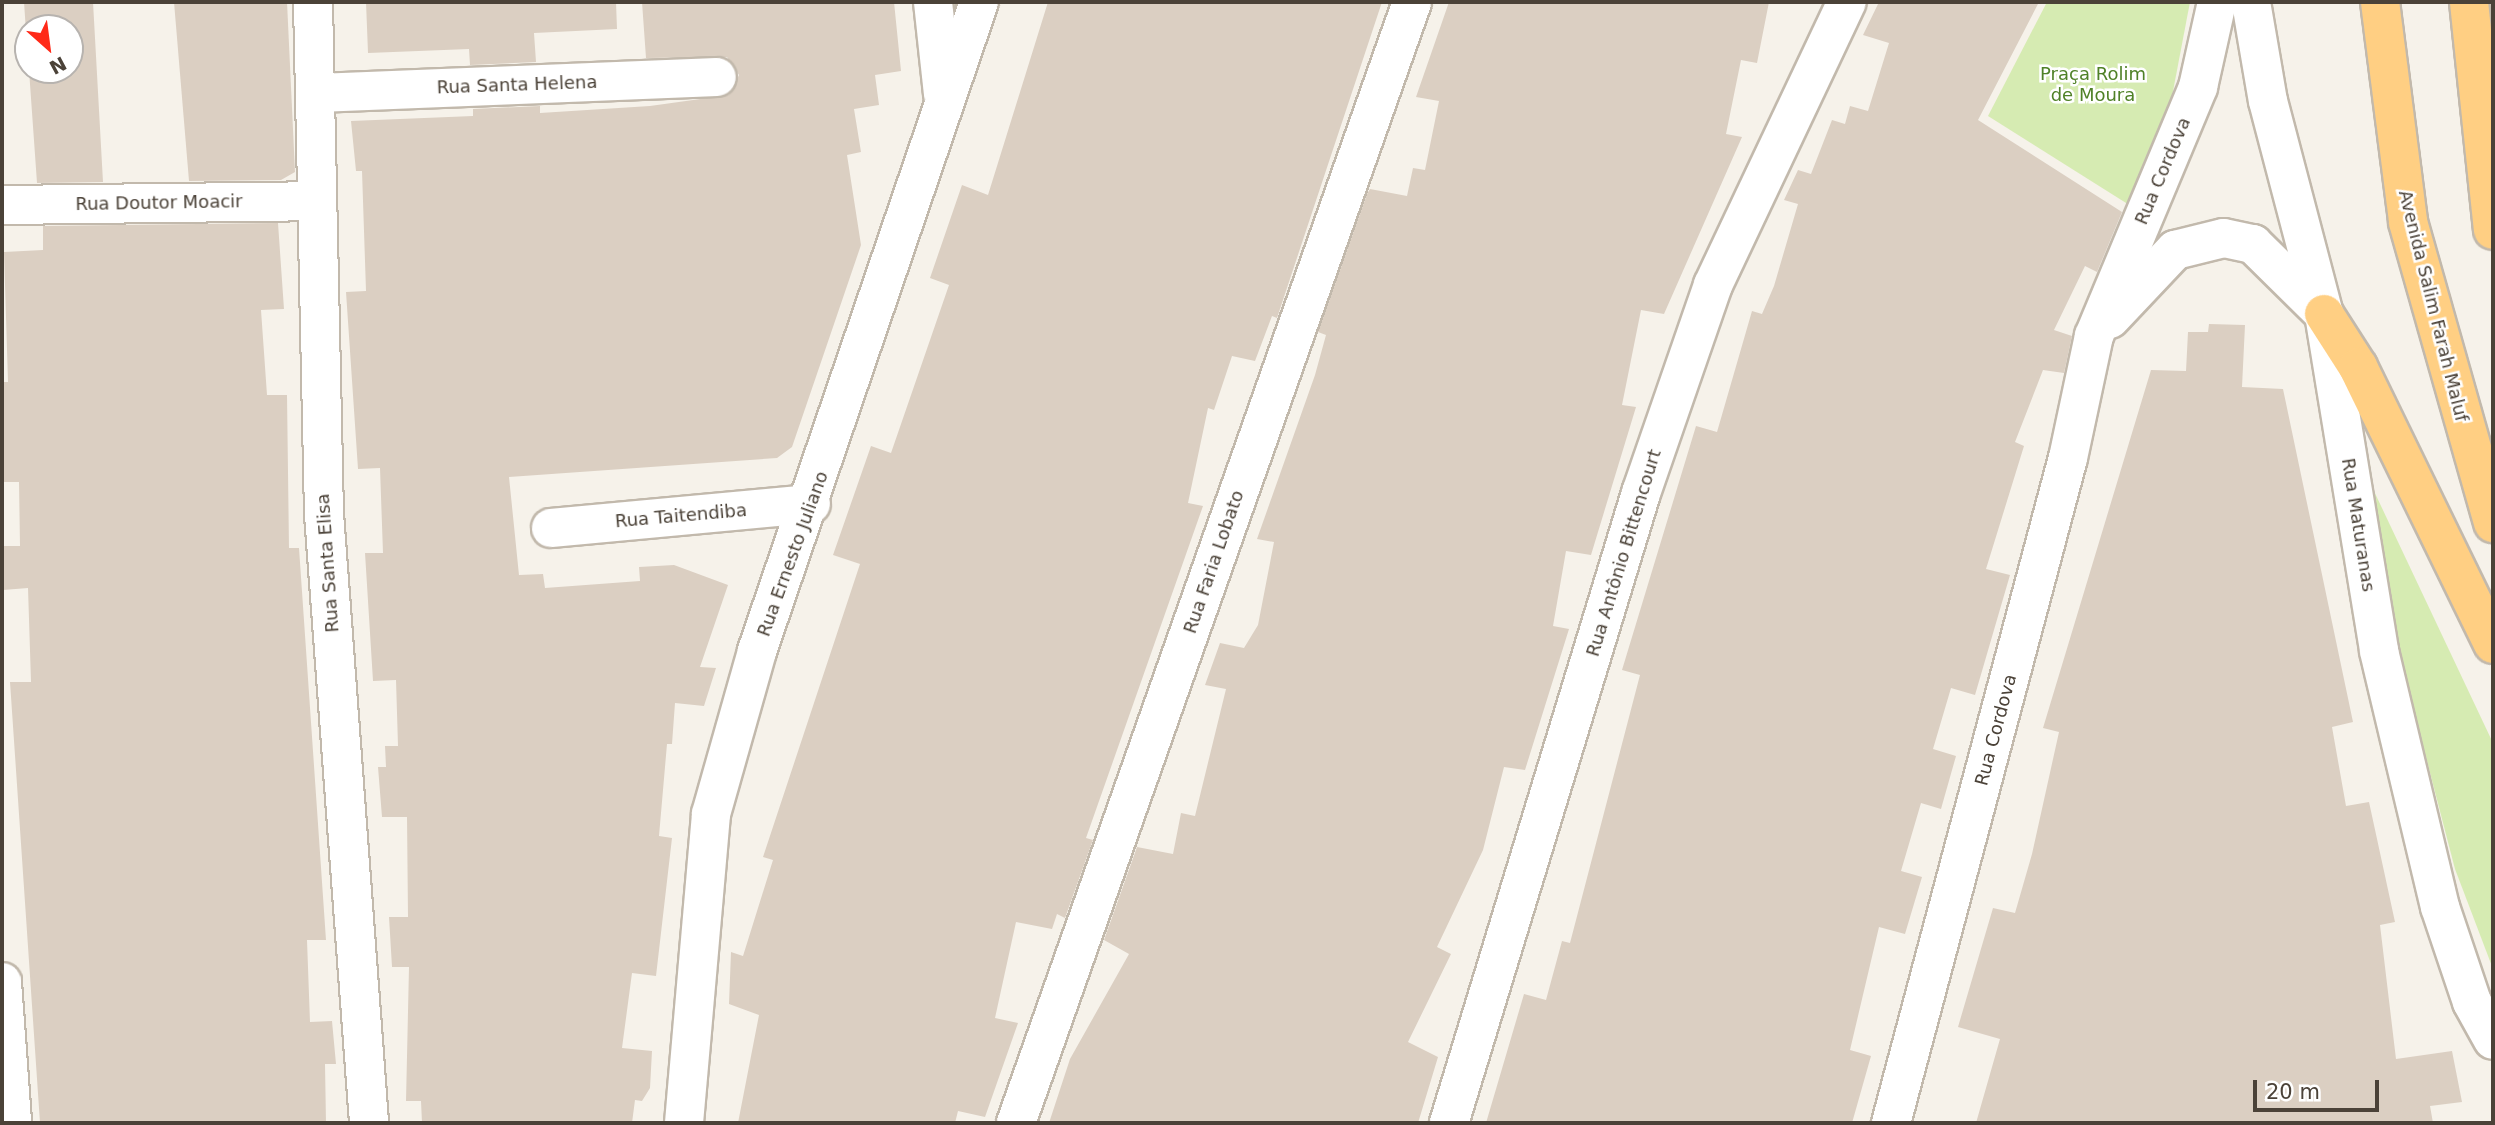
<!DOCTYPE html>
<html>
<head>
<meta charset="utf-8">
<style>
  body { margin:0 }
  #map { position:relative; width:2495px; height:1125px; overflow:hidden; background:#f6f2ea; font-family:"DejaVu Sans",sans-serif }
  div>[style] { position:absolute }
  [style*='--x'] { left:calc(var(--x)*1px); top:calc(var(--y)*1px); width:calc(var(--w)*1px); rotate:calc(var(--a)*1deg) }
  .green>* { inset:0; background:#d6ebb2 }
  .building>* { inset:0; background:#dbcfc2 }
  .roads { filter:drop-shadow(2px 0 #c2b9ac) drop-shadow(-2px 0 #c2b9ac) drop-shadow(0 2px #c2b9ac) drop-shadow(0 -2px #c2b9ac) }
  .minor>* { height:38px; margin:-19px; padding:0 19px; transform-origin:19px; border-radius:19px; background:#fff }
  .trunk>* { height:38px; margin:-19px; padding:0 19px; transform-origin:19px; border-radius:19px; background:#ffcf83 }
  span { translate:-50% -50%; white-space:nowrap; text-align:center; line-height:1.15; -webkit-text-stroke:5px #fff; paint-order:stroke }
  .park-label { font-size:18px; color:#4f8127 }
  .street-label { font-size:18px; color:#4b4238 }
  .frame { position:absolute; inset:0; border:4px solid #4b4238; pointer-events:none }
  .north { position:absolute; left:14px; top:14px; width:70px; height:70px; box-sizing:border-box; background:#fff; border:2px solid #b7b3af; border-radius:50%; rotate:152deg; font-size:19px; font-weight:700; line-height:28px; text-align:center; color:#4b4238 }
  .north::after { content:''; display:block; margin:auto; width:24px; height:32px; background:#ff2a18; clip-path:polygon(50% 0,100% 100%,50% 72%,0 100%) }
  .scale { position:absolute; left:2253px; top:1080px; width:126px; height:32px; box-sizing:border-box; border:4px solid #4b4238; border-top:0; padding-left:9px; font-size:21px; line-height:24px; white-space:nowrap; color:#4b4238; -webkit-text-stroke:5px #fff; paint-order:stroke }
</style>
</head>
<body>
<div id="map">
  <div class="green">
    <i style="clip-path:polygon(2047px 2px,2190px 2px,2166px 128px,2134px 208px,1988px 116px)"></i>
    <i style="clip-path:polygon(2373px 489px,2493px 743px,2493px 969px,2455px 869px,2400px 657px)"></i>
  </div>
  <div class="building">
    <i style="clip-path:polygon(24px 2px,93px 2px,103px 182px,37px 183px,29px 70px,70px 70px,70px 28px,28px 28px,28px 61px)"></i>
    <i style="clip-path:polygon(174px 2px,287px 2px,295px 172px,281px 180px,189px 181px)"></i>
    <i style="clip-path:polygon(366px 2px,616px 2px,617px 29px,534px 33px,536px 62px,470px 65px,469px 49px,368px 53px)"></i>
    <i style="clip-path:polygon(642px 2px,894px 2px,901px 71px,875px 75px,879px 105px,854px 109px,861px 152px,847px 155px,861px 245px,792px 447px,777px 458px,509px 477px,519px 575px,543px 574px,545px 588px,640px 581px,639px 567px,674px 565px,728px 585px,700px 667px,716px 668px,704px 706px,675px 703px,672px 744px,667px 744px,659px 836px,672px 838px,656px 976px,632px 973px,622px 1048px,652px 1051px,650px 1088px,642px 1101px,635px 1100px,632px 1123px,422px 1123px,421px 1101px,406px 1101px,409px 967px,392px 967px,389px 917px,408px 917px,407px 817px,382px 817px,378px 767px,386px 767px,385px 746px,398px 746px,396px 680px,373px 681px,365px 553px,383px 553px,380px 468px,358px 469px,346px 292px,366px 291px,362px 171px,356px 171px,351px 121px,473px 116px,473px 109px,540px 106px,540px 113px,650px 106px,729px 95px,739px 75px,727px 57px,646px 58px)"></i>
    <i style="clip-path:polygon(1048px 2px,1382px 2px,1277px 318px,1272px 316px,1255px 361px,1232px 356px,1214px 410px,1208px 408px,1188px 503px,1203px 506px,1086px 838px,1093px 840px,1065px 918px,1057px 914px,1052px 929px,1016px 922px,995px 1018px,1018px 1023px,985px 1117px,958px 1111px,955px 1123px,738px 1123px,759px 1015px,729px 1004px,731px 952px,743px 956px,773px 860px,763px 857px,860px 564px,833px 555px,871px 446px,891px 453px,949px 285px,930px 278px,962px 185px,988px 195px)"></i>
    <i style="clip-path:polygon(1449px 2px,1769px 2px,1757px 63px,1741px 60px,1726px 134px,1742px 137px,1664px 314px,1641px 310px,1622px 405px,1636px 407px,1591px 555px,1566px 551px,1553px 626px,1569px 629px,1525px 770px,1504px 767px,1483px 850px,1437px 947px,1451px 954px,1408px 1042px,1438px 1057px,1418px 1123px,1049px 1123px,1070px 1059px,1129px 954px,1104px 940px,1137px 847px,1173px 854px,1181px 813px,1195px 816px,1226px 689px,1205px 685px,1220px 643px,1244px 648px,1258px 625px,1274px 542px,1257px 539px,1315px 375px,1326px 335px,1318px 332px,1367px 194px,1370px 189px,1407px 196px,1413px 168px,1425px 170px,1439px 101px,1416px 97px)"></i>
    <i style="clip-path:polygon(1879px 2px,2039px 2px,1978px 120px,2122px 212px,2097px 272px,2085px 266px,2054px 330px,2072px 336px,2064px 373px,2043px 370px,2015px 442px,2024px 446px,1986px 569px,2010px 575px,1975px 695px,1951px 688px,1933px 749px,1956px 756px,1941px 809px,1921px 803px,1901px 871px,1922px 877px,1905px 934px,1879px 927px,1850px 1050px,1871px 1056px,1852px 1123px,1486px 1123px,1524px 994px,1546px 1000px,1562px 941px,1570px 943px,1640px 675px,1622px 670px,1696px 426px,1717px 432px,1752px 311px,1762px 314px,1774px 286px,1798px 204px,1784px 200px,1798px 170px,1811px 174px,1832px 120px,1845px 124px,1850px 106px,1868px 111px,1889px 43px,1863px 35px)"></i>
    <i style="clip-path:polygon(278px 223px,284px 309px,261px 310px,267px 395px,287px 395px,289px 548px,299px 548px,326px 940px,307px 940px,310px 1022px,332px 1021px,336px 1064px,325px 1064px,326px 1123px,40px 1123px,10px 682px,31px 682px,28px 588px,3px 590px,2px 569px,2px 546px,20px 546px,19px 482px,2px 482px,2px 382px,8px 382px,4px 252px,43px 250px,43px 226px)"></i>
    <i style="clip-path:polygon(2209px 324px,2245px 325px,2242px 387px,2283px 389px,2353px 722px,2332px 727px,2346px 806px,2369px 802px,2395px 922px,2380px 925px,2396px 1059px,2452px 1051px,2462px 1102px,2430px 1106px,2433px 1123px,1976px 1123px,2000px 1039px,1958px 1027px,1993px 908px,2015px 913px,2032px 854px,2059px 732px,2043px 728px,2151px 370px,2186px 371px,2188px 332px,2208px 332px)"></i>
  </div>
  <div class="roads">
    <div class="minor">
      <i style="--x:313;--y:2;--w:512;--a:88.77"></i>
      <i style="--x:324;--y:514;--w:611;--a:85.77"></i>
      <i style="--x:933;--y:2;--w:93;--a:83.8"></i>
      <i style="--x:2251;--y:2;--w:100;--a:80.3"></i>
      <i style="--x:2268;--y:101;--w:220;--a:75.3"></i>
      <i style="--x:2324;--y:314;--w:341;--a:80.7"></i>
      <i style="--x:2379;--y:651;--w:263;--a:76.6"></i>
      <i style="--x:2440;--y:907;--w:100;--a:71.4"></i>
      <i style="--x:2472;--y:1002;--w:43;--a:61.1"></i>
      <i style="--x:318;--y:93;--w:399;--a:-2.3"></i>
      <i style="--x:2;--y:205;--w:314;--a:-0.7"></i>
      <i style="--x:2110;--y:319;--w:95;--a:-46.7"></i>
      <i style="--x:2175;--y:250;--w:50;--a:-13.8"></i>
      <i style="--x:2224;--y:238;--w:30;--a:12"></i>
      <i style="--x:2253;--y:244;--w:94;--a:44.6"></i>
      <i style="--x:551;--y:528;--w:261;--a:-5.3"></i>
      <i style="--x:2;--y:982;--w:141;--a:85.9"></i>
      <i style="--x:684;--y:1123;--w:310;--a:-85"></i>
      <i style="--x:711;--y:814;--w:169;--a:-74.2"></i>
      <i style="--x:757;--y:651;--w:686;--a:-71.12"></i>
      <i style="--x:1016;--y:1123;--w:1189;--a:-70.54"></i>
      <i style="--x:1449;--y:1123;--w:659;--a:-73.05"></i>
      <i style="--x:1641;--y:493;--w:220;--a:-70.9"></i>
      <i style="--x:1713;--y:285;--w:313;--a:-64.7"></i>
      <i style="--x:1891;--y:1123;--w:688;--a:-75.1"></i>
      <i style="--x:2068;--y:458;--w:125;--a:-78"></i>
      <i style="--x:2094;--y:336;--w:270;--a:-67.3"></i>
      <i style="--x:2198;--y:87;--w:87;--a:-77.4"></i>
    </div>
    <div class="trunk">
      <i style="--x:2380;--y:2;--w:222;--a:82.7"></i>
      <i style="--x:2408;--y:222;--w:313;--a:74.2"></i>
      <i style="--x:2469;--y:2;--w:229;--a:84"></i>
      <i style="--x:2324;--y:314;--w:63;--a:57.3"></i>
      <i style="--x:2358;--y:367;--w:308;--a:64"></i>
    </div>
  </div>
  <div class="park-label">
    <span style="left:2093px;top:85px">Praça Rolim<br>de Moura</span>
  </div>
  <div class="street-label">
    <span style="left:517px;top:85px;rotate:-2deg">Rua Santa Helena</span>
    <span style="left:2163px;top:171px;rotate:-67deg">Rua Cordova</span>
    <span style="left:159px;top:203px;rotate:-1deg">Rua Doutor Moacir</span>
    <span style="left:2433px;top:306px;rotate:76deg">Avenida Salim Farah Maluf</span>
    <span style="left:681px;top:516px;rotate:-5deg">Rua Taitendiba</span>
    <span style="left:2358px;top:525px;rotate:81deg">Rua Maturanas</span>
    <span style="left:1624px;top:553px;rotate:-73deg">Rua Antônio Bittencourt</span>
    <span style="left:793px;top:554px;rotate:-70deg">Rua Ernesto Juliano</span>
    <span style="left:1214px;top:562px;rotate:-71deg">Rua Faria Lobato</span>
    <span style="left:328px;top:563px;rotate:-94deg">Rua Santa Elisa</span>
    <span style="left:1996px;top:730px;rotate:-75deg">Rua Cordova</span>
  </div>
  <div class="frame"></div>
  <div class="north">N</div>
  <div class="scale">20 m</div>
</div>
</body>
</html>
